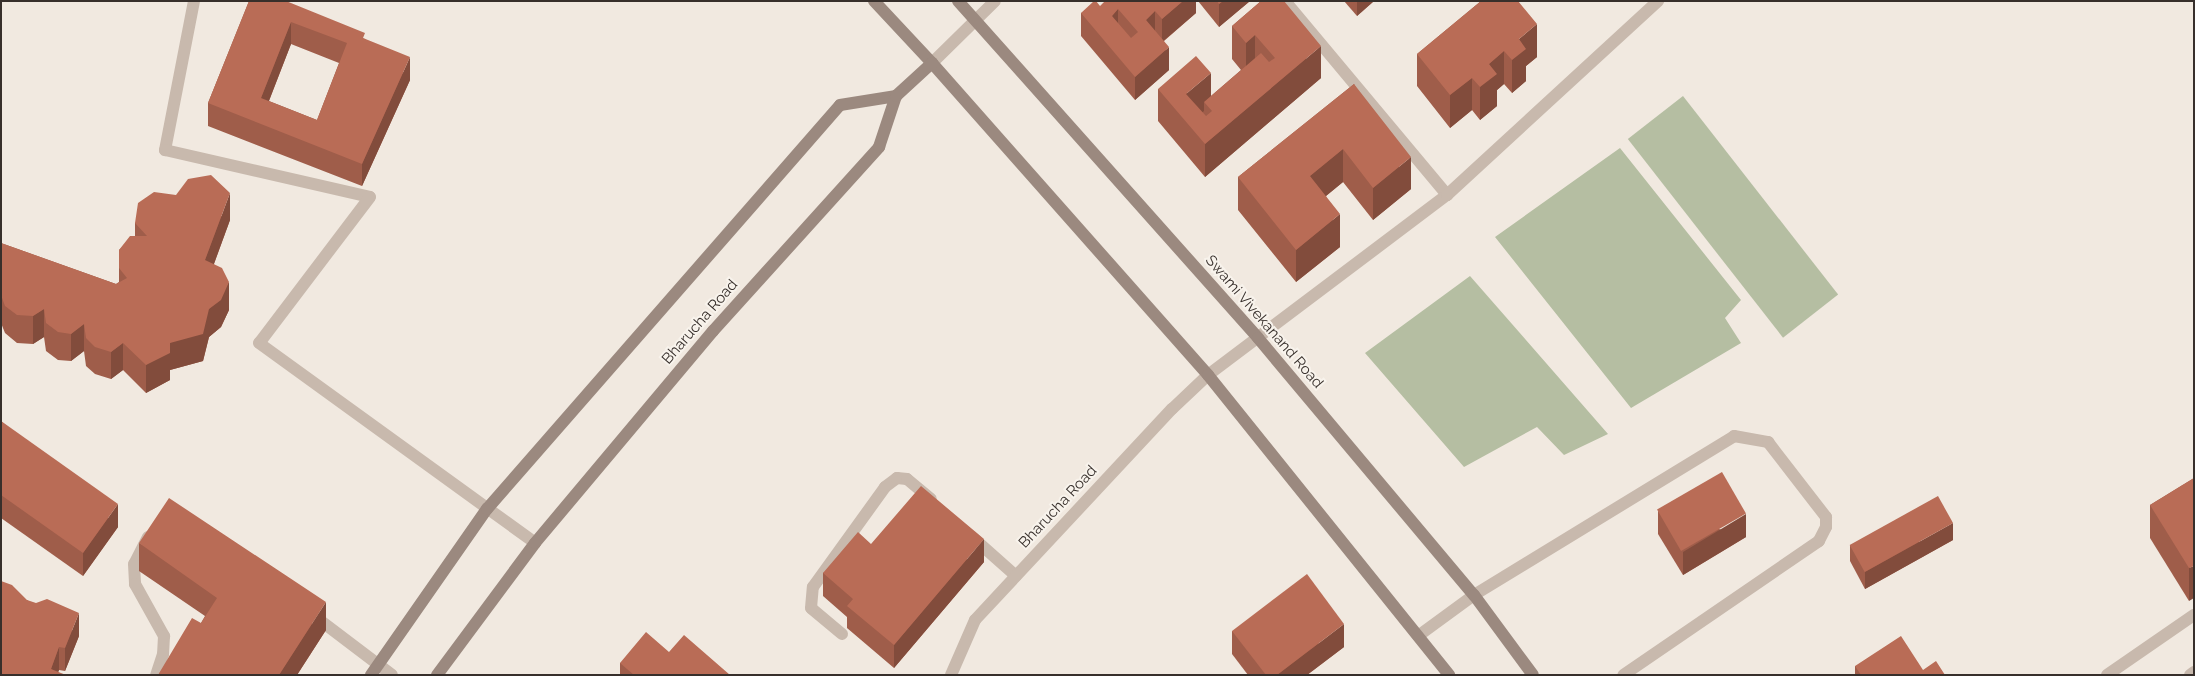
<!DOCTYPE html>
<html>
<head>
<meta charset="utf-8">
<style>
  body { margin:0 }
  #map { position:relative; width:2195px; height:676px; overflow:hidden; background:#f1e9e0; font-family:Raleway,sans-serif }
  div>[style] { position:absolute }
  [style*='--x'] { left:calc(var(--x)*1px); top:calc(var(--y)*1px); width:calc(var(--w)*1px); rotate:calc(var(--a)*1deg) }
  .green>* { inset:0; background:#b5bea2; transform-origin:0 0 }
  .lane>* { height:12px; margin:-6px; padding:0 6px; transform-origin:6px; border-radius:6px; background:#c8b9ad }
  .street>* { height:12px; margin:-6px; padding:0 6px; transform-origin:6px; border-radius:6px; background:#c8b9ad }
  .secondary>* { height:12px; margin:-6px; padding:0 6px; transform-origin:6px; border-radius:6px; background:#9b897f }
  .wall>* { inset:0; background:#9f5d4a }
  .shaded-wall>* { inset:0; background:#824c3c }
  .building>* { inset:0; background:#b96c56; transform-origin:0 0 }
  span { translate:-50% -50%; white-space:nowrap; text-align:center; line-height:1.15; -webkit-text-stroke:4px #f8f3ec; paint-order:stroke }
  .street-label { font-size:15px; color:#372f2b }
  .frame { position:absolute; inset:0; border:2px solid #372f2b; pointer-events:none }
</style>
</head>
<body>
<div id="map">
  <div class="green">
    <i style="left:1683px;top:96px;width:252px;height:70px;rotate:52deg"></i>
    <i style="clip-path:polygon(1620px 148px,1741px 300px,1725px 318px,1741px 343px,1631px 408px,1495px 237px)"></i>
    <i style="clip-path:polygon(1470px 276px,1608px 434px,1564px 455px,1537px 427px,1464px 467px,1365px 353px)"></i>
  </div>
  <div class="lane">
    <i style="--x:148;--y:537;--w:30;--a:117"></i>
    <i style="--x:134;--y:564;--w:20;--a:87"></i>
    <i style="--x:135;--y:584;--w:60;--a:60.9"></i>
    <i style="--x:164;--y:636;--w:18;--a:93"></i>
    <i style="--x:163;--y:654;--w:22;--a:108"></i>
    <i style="--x:313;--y:615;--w:99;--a:37.2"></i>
    <i style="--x:1418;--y:636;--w:69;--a:-36.2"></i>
    <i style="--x:1474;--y:595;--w:305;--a:-31.4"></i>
    <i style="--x:1734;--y:436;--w:35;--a:10"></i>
    <i style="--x:1768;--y:442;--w:95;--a:52.3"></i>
    <i style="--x:1826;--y:517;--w:10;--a:90"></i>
    <i style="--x:1826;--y:527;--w:16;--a:117"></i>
    <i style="--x:1819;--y:541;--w:237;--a:145.6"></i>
  </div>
  <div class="street">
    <i style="--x:194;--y:1;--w:152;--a:101"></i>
    <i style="--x:165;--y:150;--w:210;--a:12.9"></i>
    <i style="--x:370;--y:197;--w:183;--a:127.2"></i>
    <i style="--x:259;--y:343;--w:341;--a:35.9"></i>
    <i style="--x:1285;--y:1;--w:253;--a:50.1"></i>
    <i style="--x:932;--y:63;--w:88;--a:-44.5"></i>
    <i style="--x:971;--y:536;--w:60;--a:41.6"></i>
    <i style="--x:842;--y:634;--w:40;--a:-140"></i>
    <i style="--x:811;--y:608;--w:21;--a:-85"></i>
    <i style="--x:813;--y:587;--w:123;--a:-54.2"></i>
    <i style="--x:885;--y:487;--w:15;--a:-37"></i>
    <i style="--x:897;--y:478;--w:10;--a:6"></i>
    <i style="--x:907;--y:479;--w:31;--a:40"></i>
    <i style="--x:951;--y:675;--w:60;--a:-66.4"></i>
    <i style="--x:975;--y:620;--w:289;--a:-47"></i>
    <i style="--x:1172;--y:409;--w:50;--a:-43.4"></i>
    <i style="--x:1208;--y:375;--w:299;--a:-37"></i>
    <i style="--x:1447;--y:195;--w:287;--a:-42.6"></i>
    <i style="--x:2107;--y:675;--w:106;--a:-34.6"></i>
    <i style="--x:2190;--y:675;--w:5;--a:-37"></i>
  </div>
  <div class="secondary">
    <i style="--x:874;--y:1;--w:85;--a:46.9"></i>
    <i style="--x:932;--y:63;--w:417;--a:48.5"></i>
    <i style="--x:1208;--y:375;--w:385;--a:51.2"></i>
    <i style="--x:958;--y:1;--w:451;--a:48.3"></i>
    <i style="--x:1258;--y:338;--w:336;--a:50"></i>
    <i style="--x:1474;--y:595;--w:99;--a:53.6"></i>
    <i style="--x:371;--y:675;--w:203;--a:-55.1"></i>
    <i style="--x:487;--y:509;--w:536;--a:-48.85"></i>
    <i style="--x:840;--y:105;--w:57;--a:-9.1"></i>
    <i style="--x:437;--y:675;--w:164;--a:-53.4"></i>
    <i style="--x:535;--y:543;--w:277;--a:-50"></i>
    <i style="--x:713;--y:331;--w:248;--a:-47.9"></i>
    <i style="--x:879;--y:147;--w:54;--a:-71.6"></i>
    <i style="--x:896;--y:96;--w:49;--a:-42.5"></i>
  </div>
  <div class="wall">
    <i style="clip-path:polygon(evenodd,249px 1px,365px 39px,410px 80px,362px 186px,208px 126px,208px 103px,249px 1px,291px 44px,339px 63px,317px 120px,269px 101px,291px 44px)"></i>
    <i style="clip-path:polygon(1196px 1px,1196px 13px,1164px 41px,1169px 70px,1135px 100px,1081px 36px,1081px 13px,1100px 6px)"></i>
    <i style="clip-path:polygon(1198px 1px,1250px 1px,1219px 27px)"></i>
    <i style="clip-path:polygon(1261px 1px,1321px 78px,1205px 177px,1158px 121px,1158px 89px,1211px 96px,1241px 70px,1232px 59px,1232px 26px)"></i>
    <i style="clip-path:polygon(1344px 1px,1374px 1px,1357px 16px)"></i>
    <i style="clip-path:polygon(1481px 1px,1537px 57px,1526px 66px,1526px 81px,1512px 93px,1504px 84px,1497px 90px,1497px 106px,1480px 120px,1472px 110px,1450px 128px,1417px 86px,1417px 54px)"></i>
    <i style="clip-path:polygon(1354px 84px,1411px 189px,1373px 220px,1343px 182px,1326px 196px,1340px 247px,1296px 282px,1238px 210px,1238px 177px)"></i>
    <i style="clip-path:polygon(176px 195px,230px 220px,214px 264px,229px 310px,221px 327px,209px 337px,203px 361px,170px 370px,170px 380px,146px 393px,123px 370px,111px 379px,95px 374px,86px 366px,84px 351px,71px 361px,58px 360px,46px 351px,44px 337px,33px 344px,17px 343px,5px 333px,1px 323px,1px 243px,116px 284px,119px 282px,119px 250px,135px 236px,135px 223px)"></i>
    <i style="clip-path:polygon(1px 421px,118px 527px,83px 576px,1px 518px)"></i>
    <i style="clip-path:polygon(2194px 478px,2189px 601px,2150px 538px,2150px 505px)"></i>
    <i style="clip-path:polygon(1658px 511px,1746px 537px,1683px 575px,1658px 534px)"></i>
    <i style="clip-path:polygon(1953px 540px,1865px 589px,1850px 561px,1850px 545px)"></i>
    <i style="clip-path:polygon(139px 543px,326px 630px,297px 675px,158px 675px,201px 623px,205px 616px,139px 571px)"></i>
    <i style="clip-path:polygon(871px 544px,984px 562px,894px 668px,847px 628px,847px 617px,823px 596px,823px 573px)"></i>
    <i style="clip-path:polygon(27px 600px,79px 636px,65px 671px,59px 670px,58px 672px,1px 675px)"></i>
    <i style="clip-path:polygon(1232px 631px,1344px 647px,1307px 675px,1248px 675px,1232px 654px)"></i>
    <i style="clip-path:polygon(669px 652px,730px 675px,620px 675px,620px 663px)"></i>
    <i style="clip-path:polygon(1855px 666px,1923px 670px,1945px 675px,1855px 675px)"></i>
  </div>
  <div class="shaded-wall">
    <i style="clip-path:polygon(1183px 1px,1196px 1px,1196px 13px,1162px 42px,1162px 19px)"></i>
    <i style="clip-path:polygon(1223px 1px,1250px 1px,1219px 27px,1219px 4px)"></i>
    <i style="clip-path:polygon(1357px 1px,1374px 1px,1357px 16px)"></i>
    <i style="clip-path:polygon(1118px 9px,1118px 32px,1112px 16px)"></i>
    <i style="clip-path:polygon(1155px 11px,1155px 34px,1146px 20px)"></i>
    <i style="clip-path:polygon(291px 22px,291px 44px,261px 121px,261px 98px)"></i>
    <i style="clip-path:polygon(1537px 24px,1537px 57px,1526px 66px,1526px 81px,1512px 93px,1512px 60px,1519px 39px)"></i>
    <i style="clip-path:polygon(1255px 35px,1255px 68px,1246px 76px,1246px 43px)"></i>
    <i style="clip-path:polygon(1321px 46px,1321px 78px,1205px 177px,1205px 144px)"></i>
    <i style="clip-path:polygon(1169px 47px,1169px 70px,1135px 100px,1135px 77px)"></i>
    <i style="clip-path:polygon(1504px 51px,1504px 84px,1497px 90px,1497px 106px,1480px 120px,1480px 87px,1489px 64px)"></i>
    <i style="clip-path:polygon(410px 57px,410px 80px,362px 186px,362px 164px)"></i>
    <i style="clip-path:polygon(1211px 73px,1211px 106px,1204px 102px,1204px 111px,1188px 124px,1186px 94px)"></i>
    <i style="clip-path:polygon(1472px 78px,1472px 110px,1450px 128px,1450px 95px)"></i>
    <i style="clip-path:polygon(1343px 149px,1343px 182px,1310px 209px,1310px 176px)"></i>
    <i style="clip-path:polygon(1411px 157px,1411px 189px,1373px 220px,1373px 188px)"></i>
    <i style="clip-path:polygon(230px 193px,230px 220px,205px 288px,205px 260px)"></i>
    <i style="clip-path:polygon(1340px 214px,1340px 247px,1296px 282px,1296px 250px)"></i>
    <i style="clip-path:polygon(229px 282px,229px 310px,221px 327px,209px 337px,203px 361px,170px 370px,170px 380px,146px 393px,146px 365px,170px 343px,209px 309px)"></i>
    <i style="clip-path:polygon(44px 309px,44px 337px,33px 344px,33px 316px)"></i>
    <i style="clip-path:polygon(84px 324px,84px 351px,71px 361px,71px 334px)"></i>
    <i style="clip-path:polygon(123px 343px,123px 370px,111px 379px,111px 352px)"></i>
    <i style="clip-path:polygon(118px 504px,118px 527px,83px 576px,83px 553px)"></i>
    <i style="clip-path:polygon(1746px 514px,1746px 537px,1683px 575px,1683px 552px)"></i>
    <i style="clip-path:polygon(1953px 523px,1953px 540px,1865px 589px,1865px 572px)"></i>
    <i style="clip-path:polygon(984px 539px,984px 562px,894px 668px,894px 645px)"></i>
    <i style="clip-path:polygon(2194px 566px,2194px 598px,2189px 601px,2189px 568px)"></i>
    <i style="clip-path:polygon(326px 602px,326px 630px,297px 675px,279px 675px)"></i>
    <i style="clip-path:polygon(79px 613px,79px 636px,65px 671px,65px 648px)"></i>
    <i style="clip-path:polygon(1344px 624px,1344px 647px,1307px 675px,1277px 675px)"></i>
    <i style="clip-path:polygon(59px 647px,59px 670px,57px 675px,51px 669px)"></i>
  </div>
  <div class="building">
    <i style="clip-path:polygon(evenodd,249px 1px,286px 1px,365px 33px,363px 38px,410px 57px,362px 164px,208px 103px,249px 1px,291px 22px,347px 43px,317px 120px,261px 98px,291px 22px)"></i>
    <i style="clip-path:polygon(evenodd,1094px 1px,1096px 1px,1100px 6px,1105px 1px,1183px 1px,1162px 19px,1155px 11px,1146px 20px,1169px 47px,1135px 77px,1081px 13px,1094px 1px,1118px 9px,1138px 32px,1131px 38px,1112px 16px,1118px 9px)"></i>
    <i style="clip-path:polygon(1217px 1px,1223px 1px,1219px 4px)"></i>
    <i style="clip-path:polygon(1261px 1px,1284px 1px,1321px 46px,1205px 144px,1158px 89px,1196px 56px,1211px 73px,1186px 94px,1206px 116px,1212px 111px,1204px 102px,1261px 53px,1269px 62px,1275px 58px,1255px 35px,1246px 43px,1232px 26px)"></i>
    <i style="clip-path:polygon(1481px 1px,1518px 1px,1537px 24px,1519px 39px,1526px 49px,1512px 60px,1504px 51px,1489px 64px,1497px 74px,1480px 87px,1472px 78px,1450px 95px,1417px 54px)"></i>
    <i style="clip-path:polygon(1354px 84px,1411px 157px,1373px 188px,1343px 149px,1310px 176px,1340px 214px,1296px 250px,1238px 177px)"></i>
    <i style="clip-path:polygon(211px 175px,230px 193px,205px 260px,222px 268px,229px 282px,221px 300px,209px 309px,203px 334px,170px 343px,170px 353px,146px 365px,123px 343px,111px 352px,95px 347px,86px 338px,84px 324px,71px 334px,58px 332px,46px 323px,44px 309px,33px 316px,17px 315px,5px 306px,1px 295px,1px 243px,116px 284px,127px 278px,119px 268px,119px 250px,130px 236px,147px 236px,135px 223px,138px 203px,154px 192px,176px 195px,188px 179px)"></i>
    <i style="clip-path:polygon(1px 421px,118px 504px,83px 553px,1px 495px)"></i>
    <i style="left:1722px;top:472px;width:48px;height:75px;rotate:60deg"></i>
    <i style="clip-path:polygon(2194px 478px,2194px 566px,2189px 568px,2150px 505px)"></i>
    <i style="clip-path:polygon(921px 486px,984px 539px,894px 645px,847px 606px,853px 599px,823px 573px,858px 532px,871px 544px)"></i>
    <i style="left:1938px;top:496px;width:31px;height:101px;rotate:61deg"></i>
    <i style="clip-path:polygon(169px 498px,326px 602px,279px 675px,158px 675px,192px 618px,201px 623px,217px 598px,139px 543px)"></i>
    <i style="clip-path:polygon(1307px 574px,1344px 624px,1277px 675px,1266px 675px,1232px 631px)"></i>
    <i style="clip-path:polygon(1px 581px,12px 585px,27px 600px,36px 603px,47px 599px,79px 613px,65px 648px,59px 647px,51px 669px,66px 675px,1px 675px)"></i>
    <i style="clip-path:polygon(646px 632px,669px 652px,684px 635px,730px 675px,634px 675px,620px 663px)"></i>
    <i style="clip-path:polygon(1901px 636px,1923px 670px,1936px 661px,1945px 675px,1861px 675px,1855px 666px)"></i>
  </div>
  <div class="street-label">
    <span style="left:700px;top:322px;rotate:-49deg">Bharucha Road</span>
    <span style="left:1264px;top:322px;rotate:49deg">Swami Vivekanand Road</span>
    <span style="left:1058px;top:507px;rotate:-47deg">Bharucha Road</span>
  </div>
  <div class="frame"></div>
</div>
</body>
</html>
